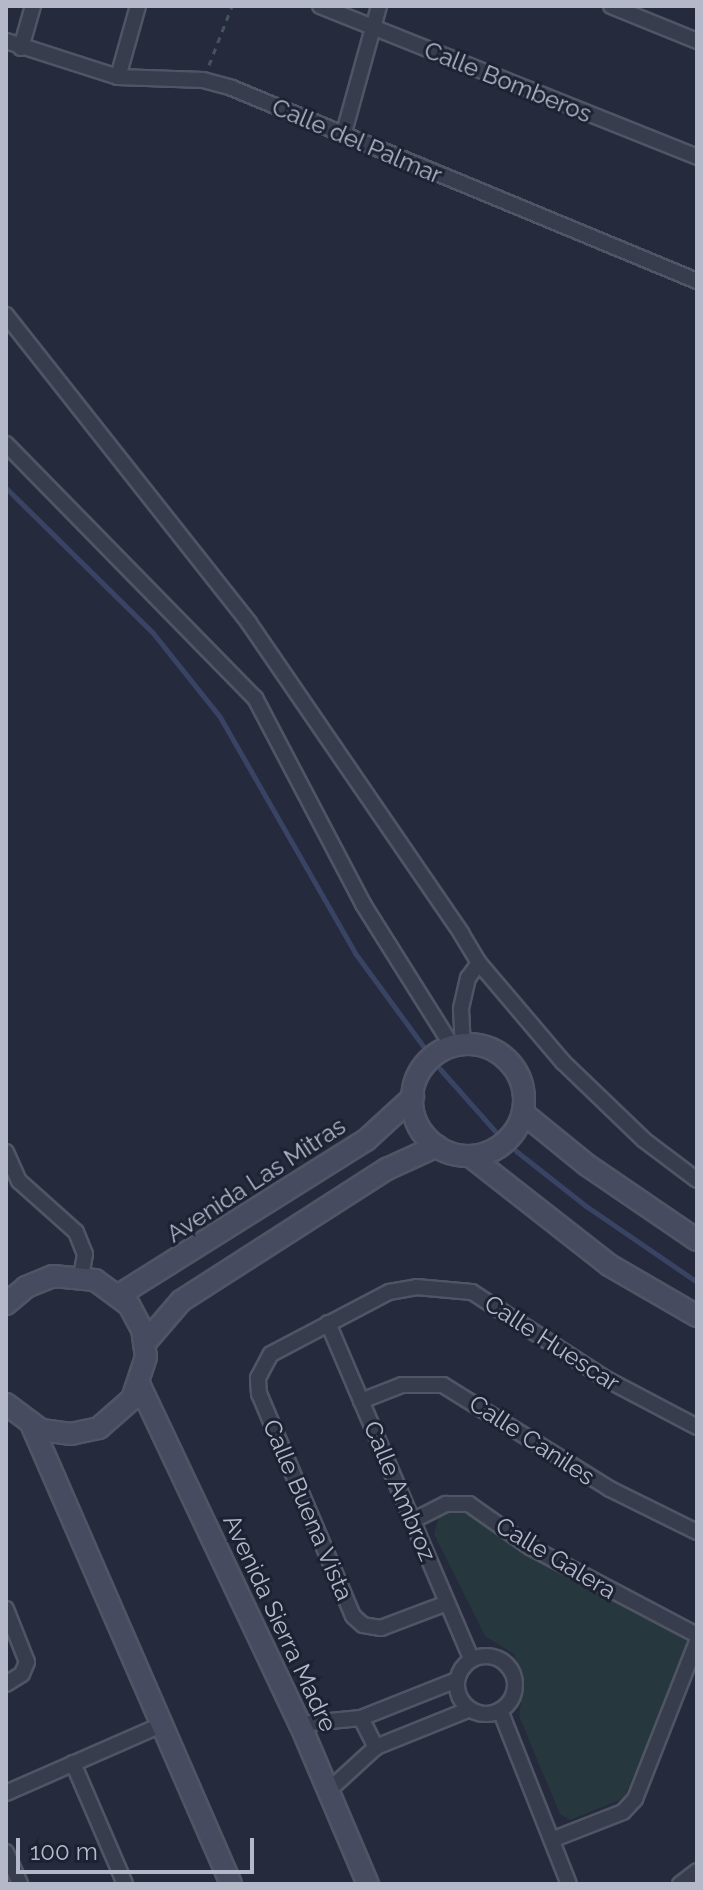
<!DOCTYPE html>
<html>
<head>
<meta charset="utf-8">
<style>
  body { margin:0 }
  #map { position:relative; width:703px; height:1890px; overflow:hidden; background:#252a3d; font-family:Raleway,sans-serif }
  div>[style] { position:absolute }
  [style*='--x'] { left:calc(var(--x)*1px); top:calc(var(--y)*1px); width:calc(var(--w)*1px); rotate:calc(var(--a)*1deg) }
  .green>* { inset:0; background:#27373e }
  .stream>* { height:5px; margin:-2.5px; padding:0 2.5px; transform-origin:2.5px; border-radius:2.5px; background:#394364 }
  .path>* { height:3px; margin-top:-1.5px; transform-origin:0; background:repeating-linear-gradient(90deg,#45545b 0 6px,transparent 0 12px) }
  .roads { filter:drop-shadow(2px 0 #505565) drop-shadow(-2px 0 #505565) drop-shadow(0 2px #505565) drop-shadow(0 -2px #505565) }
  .street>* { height:14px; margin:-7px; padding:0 7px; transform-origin:7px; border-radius:7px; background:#383d4d }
  .street>.ring { margin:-7px; padding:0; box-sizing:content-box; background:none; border:14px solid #383d4d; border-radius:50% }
  .secondary>* { height:20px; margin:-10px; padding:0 10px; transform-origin:10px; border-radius:10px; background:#474b60 }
  .secondary>.ring { margin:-10px; padding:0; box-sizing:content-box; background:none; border:20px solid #474b60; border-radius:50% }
  span { translate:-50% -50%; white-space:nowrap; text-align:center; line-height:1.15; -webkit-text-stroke:6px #1d2232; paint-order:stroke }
  .street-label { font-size:24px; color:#b4b8c8 }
  .frame { position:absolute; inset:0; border:8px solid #b4b8c8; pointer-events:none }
  .scale { position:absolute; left:16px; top:1838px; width:238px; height:36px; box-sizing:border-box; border:4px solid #b4b8c8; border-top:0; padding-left:10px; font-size:24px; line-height:28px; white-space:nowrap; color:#b4b8c8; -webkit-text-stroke:6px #1d2232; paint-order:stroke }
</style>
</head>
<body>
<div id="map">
  <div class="green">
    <i style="clip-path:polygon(458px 1508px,535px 1557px,686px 1638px,688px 1649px,624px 1798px,570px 1820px,560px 1814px,519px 1716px,523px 1686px,514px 1654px,485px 1636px,434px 1534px,440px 1513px)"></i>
  </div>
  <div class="stream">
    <i style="--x:6;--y:488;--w:206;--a:44.6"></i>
    <i style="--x:153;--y:633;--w:107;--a:51.4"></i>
    <i style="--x:220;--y:717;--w:272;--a:60.2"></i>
    <i style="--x:355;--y:953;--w:115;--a:53.8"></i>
    <i style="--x:440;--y:1069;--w:83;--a:48.4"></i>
    <i style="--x:516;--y:1151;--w:89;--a:38.2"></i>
    <i style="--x:586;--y:1206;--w:135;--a:34.4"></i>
  </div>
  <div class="path">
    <i style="--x:209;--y:65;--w:63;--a:-68.7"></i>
  </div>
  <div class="roads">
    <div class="street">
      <i style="--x:320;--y:6;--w:406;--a:21.8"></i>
      <i style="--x:611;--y:6;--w:93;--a:22.1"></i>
      <i style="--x:6;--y:41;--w:118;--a:17.8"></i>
      <i style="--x:118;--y:77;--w:85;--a:2"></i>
      <i style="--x:203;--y:80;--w:30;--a:15"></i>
      <i style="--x:232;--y:88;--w:503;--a:22.54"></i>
      <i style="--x:21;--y:48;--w:44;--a:-74.1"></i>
      <i style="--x:118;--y:77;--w:74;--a:-74.3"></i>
      <i style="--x:343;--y:136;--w:135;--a:-74.5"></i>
      <i style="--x:6;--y:315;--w:392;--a:51.7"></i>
      <i style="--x:249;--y:623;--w:376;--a:55.6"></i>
      <i style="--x:461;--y:933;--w:35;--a:59"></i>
      <i style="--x:479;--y:963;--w:19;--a:126"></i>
      <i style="--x:468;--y:978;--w:32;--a:103"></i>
      <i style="--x:461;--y:1009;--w:35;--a:87"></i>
      <i style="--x:6;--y:444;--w:356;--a:45.6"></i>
      <i style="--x:255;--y:698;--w:233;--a:62.3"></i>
      <i style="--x:363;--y:904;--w:168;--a:57.9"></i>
      <i style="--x:479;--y:963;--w:130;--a:49.7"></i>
      <i style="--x:563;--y:1062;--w:112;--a:43.9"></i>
      <i style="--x:644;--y:1140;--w:66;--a:37"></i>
      <i style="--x:6;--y:1152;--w:32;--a:66"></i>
      <i style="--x:19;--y:1181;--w:76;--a:41.8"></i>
      <i style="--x:76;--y:1232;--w:24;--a:68"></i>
      <i style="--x:85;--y:1254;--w:22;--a:100"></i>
      <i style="--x:328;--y:1323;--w:365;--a:66.9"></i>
      <i style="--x:361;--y:1401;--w:44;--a:-21.3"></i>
      <i style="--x:402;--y:1385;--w:41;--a:0"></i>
      <i style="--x:443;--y:1385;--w:197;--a:31.9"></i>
      <i style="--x:610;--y:1489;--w:97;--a:26.3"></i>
      <i style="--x:414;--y:1520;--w:36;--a:-27"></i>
      <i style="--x:446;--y:1504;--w:23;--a:0"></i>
      <i style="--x:469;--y:1504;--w:75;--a:35.2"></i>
      <i style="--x:530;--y:1547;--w:189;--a:27.8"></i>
      <i style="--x:447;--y:1603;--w:71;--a:159.3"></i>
      <i style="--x:381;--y:1628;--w:18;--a:-171"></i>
      <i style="--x:363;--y:1625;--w:13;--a:-138"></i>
      <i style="--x:353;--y:1616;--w:241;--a:-112.9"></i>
      <i style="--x:259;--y:1394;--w:16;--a:-94"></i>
      <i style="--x:258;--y:1378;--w:27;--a:-62"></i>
      <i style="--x:271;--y:1354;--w:133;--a:-27.7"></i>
      <i style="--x:389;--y:1292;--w:27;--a:-10"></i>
      <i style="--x:416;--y:1287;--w:56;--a:5.1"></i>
      <i style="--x:472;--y:1292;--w:160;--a:33"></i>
      <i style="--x:606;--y:1379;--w:103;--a:27.8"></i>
      <i style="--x:6;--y:1609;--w:57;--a:68.4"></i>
      <i style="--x:27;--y:1662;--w:13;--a:113"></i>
      <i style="--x:22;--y:1674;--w:19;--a:148"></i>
      <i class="ring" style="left:457px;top:1656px;width:44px;height:44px"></i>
      <i style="--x:500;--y:1710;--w:187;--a:68.4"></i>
      <i style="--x:361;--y:1718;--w:33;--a:63"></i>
      <i style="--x:300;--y:1724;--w:61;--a:-5.6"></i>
      <i style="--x:361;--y:1718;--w:103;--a:-21.6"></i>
      <i style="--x:73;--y:1763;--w:132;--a:66.7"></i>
      <i style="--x:328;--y:1791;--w:65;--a:-42.5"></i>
      <i style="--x:376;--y:1747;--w:101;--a:-22"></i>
      <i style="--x:6;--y:1793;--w:169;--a:-23.7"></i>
      <i style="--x:554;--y:1839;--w:74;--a:-21.4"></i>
      <i style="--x:623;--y:1812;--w:18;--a:-47"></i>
      <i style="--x:635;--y:1799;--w:169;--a:-68.5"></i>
      <i style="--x:6;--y:1852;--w:35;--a:66"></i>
      <i style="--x:680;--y:1884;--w:21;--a:-37"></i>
    </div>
    <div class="secondary">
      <i class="ring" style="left:412px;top:1044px;width:92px;height:92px"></i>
      <i style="--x:523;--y:1113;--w:82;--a:39.1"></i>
      <i style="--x:587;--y:1165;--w:133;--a:34.3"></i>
      <i style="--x:470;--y:1156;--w:177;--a:38.1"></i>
      <i style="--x:609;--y:1265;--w:102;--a:30.1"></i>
      <i style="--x:119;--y:1295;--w:292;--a:-32.1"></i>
      <i style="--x:366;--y:1140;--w:64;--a:-42.5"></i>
      <i style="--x:6;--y:1304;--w:26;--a:-40"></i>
      <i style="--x:26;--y:1287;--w:29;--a:-22"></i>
      <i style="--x:53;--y:1276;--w:42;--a:5.4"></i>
      <i style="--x:95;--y:1280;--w:42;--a:36.3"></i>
      <i style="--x:129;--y:1305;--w:27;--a:62"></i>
      <i style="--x:142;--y:1329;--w:28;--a:82"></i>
      <i style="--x:146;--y:1357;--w:44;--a:108.4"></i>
      <i style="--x:132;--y:1399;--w:44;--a:138.7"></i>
      <i style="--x:99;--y:1428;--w:29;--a:168"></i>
      <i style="--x:71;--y:1434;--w:30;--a:-172"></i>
      <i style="--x:41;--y:1430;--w:44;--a:-143.4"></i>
      <i style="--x:145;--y:1343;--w:55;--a:-49.4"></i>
      <i style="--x:181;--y:1301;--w:245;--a:-32.7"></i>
      <i style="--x:387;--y:1169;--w:55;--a:-24.7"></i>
      <i style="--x:140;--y:1386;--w:374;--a:64.7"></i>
      <i style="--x:300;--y:1724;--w:174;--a:67"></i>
      <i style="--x:32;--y:1426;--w:499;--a:66.5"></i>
    </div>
  </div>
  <div class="street-label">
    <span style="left:508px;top:82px;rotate:22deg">Calle Bomberos</span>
    <span style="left:357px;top:141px;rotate:23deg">Calle del Palmar</span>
    <span style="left:256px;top:1180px;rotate:-33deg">Avenida Las Mitras</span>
    <span style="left:552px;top:1343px;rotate:33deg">Calle Huescar</span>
    <span style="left:532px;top:1440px;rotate:33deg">Calle Caniles</span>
    <span style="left:400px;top:1491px;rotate:67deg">Calle Ambroz</span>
    <span style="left:308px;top:1510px;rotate:67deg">Calle Buena Vista</span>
    <span style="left:556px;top:1558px;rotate:31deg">Calle Galera</span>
    <span style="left:280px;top:1623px;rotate:65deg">Avenida Sierra Madre</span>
  </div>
  <div class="frame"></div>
  <div class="scale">100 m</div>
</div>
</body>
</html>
